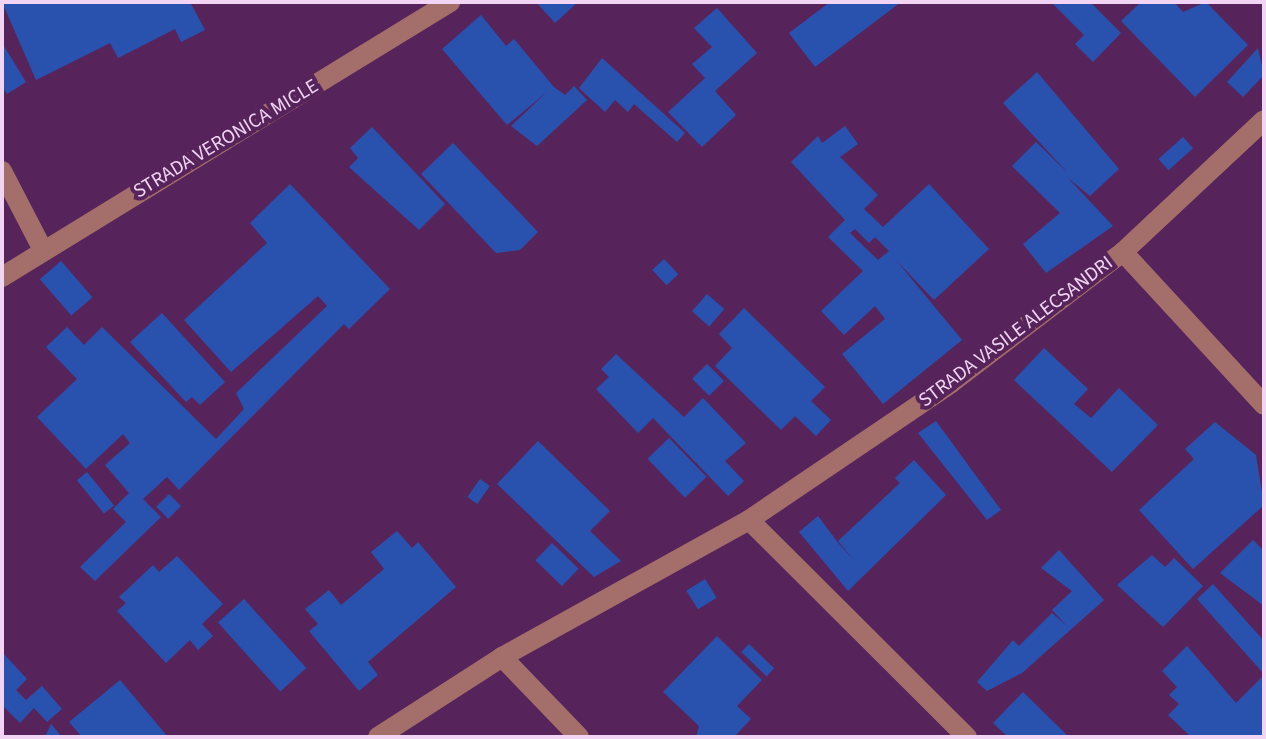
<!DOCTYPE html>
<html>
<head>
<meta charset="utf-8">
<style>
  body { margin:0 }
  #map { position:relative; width:1266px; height:739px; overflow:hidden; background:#56245b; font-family:"Source Sans 3",sans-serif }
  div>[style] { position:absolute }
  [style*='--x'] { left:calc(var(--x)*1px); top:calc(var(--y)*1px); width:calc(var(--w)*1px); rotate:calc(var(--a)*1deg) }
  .building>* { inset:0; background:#2952af; transform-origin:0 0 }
  .minor>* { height:20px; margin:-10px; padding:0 10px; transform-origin:10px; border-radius:10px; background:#a46e6a }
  span { translate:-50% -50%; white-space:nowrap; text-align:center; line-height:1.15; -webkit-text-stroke:8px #56245b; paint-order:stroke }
  .street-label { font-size:20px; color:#f2d4f4 }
  .frame { position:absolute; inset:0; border:4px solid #f2d4f4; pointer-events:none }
</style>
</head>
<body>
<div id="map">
  <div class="building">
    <i style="clip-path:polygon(2px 2px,190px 2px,205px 30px,181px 42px,175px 29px,118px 58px,110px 43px,36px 80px)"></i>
    <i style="clip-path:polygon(536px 2px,578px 2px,555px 23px)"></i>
    <i style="clip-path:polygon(830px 2px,901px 2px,815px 67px,789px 33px)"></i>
    <i style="clip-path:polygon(1051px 2px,1090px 2px,1121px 33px,1093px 62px,1075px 44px,1084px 35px)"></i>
    <i style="clip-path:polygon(1141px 2px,1174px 2px,1183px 12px,1206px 2px,1248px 45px,1195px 97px,1121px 21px)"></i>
    <i style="clip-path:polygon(717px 8px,757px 53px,715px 91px,736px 115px,702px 147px,668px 112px,705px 78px,692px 64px,712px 47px,694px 28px)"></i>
    <i style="clip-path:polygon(481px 15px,506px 46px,514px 39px,554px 87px,565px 95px,574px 86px,587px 100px,537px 146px,511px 126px,547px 92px,507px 125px,442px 49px)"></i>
    <i style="clip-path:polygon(2px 43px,26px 82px,7px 94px,2px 87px)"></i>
    <i style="clip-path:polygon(1258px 48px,1264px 75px,1243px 97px,1227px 82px)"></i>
    <i style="clip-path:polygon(602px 58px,685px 133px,677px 142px,634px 104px,628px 112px,615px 100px,605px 112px,579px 88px)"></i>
    <i style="clip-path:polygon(1037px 72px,1119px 169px,1090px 196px,1068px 178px,1113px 226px,1046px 273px,1023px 244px,1060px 213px,1012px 166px,1036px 142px,1068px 173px,1003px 103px)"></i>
    <i style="clip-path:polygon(evenodd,845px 126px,858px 144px,840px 157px,878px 195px,864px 209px,883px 227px,929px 184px,989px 249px,934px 300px,896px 260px,962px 340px,883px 404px,842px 354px,885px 319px,875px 306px,844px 335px,821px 311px,863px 271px,828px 237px,845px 220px,791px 162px,818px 136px,822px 143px,845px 126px,855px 229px,869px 243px,875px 237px,889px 251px,878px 260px,850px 233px,855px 229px)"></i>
    <i style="clip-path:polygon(372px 127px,445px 204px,419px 230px,349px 167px,358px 158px,350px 148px)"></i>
    <i style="left:1183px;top:137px;width:15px;height:33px;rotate:48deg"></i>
    <i style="clip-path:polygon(453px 143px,538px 232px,520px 250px,496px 253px,421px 174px)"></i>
    <i style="clip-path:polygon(290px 184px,390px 289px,349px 329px,344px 324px,179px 490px,167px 477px,143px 499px,161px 517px,95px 581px,80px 567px,126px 522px,113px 509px,129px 493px,105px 465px,130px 443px,123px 434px,86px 469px,37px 417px,77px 379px,46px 347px,67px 327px,84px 345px,102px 327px,216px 439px,244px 409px,236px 393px,327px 306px,318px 296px,231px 372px,184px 320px,267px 243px,250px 223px)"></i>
    <i style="left:664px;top:259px;width:21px;height:16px;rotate:47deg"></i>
    <i style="left:61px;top:261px;width:48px;height:28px;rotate:49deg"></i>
    <i style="left:707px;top:294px;width:23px;height:23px;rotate:41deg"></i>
    <i style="clip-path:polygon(744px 308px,825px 387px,811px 401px,831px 420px,816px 436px,795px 416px,781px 430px,715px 366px,732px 348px,719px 334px)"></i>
    <i style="clip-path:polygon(162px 313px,225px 382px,200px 405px,192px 397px,186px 402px,130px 342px)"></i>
    <i style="clip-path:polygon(1044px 348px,1088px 389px,1074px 404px,1091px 418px,1119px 388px,1158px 425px,1112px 472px,1014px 380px)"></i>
    <i style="clip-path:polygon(616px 354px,684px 417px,703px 398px,746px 443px,725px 461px,744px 481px,728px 496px,653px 418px,638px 433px,596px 389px,609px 377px,601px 369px)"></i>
    <i style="left:707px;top:364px;width:24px;height:21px;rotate:45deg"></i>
    <i style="clip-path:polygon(936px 421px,1001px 510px,987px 520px,918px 433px)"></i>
    <i style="clip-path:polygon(1215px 422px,1256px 455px,1264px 505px,1193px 569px,1139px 510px,1194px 459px,1185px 449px)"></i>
    <i style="left:669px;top:438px;width:54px;height:30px;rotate:46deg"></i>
    <i style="clip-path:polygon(538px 441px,610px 511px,590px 531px,621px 561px,594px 577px,497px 484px)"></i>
    <i style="clip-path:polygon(914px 460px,946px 495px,848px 591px,799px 532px,818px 516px,839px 544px,853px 559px,838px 541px,900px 483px,895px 478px)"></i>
    <i style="left:87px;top:472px;width:43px;height:13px;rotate:51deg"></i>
    <i style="left:480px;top:479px;width:12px;height:22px;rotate:35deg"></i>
    <i style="left:169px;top:494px;width:17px;height:18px;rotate:45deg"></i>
    <i style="clip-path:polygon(397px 531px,412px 548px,418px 542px,456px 587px,368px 662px,378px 675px,359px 691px,309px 631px,318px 624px,305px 609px,329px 590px,341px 605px,384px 569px,371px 552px)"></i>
    <i style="clip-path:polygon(1253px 540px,1264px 551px,1264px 606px,1220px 573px)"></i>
    <i style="left:552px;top:543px;width:37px;height:24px;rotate:44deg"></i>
    <i style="clip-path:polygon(1059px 550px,1104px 600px,1022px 673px,987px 691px,977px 682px,1013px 640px,1019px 646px,1052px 613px,1066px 625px,1052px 610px,1072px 591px,1041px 568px)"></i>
    <i style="clip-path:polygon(1152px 555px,1165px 567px,1174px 558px,1203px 586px,1163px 627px,1117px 585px)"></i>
    <i style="clip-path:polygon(177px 556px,223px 604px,202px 624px,213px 636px,198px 650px,190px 640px,166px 663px,117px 611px,126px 603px,119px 597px,153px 565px,159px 572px)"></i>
    <i style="left:705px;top:579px;width:22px;height:22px;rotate:58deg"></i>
    <i style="clip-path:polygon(1213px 584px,1264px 641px,1264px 674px,1197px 599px)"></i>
    <i style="left:244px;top:599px;width:93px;height:35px;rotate:48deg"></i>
    <i style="clip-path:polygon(717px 636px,762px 680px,737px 706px,751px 719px,734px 737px,696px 737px,699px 726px,663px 692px)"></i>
    <i style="left:749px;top:644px;width:35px;height:11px;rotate:44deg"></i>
    <i style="clip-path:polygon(1187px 646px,1236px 703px,1264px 675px,1264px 737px,1191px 737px,1168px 715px,1179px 704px,1169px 695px,1177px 687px,1162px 671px)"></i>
    <i style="clip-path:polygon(2px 652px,27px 679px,16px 690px,26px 700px,42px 686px,62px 709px,47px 722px,34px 708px,20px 723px,2px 705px)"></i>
    <i style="clip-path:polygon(120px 680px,168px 737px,82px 737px,69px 722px)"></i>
    <i style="clip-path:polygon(1023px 692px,1069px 737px,1008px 737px,993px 723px)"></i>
    <i style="clip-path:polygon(51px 724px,62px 737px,45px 737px)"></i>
  </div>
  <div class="minor">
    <i style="--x:2;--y:171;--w:89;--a:62.6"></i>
    <i style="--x:1123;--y:252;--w:208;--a:47.3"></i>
    <i style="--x:2;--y:277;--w:526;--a:-31.54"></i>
    <i style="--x:749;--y:520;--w:308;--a:44.9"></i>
    <i style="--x:502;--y:657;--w:111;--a:46.1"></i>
    <i style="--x:378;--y:737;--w:148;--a:-32.8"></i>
    <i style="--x:502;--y:657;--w:282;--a:-29"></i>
    <i style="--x:749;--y:520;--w:244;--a:-34.1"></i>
    <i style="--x:951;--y:383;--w:216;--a:-37.3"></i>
    <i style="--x:1123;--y:252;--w:193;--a:-43.1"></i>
  </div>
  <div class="street-label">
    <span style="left:226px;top:139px;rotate:-31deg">STRADA VERONICA MICLE</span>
    <span style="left:1016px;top:332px;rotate:-37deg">STRADA VASILE ALECSANDRI</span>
  </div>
  <div class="frame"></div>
</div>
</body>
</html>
